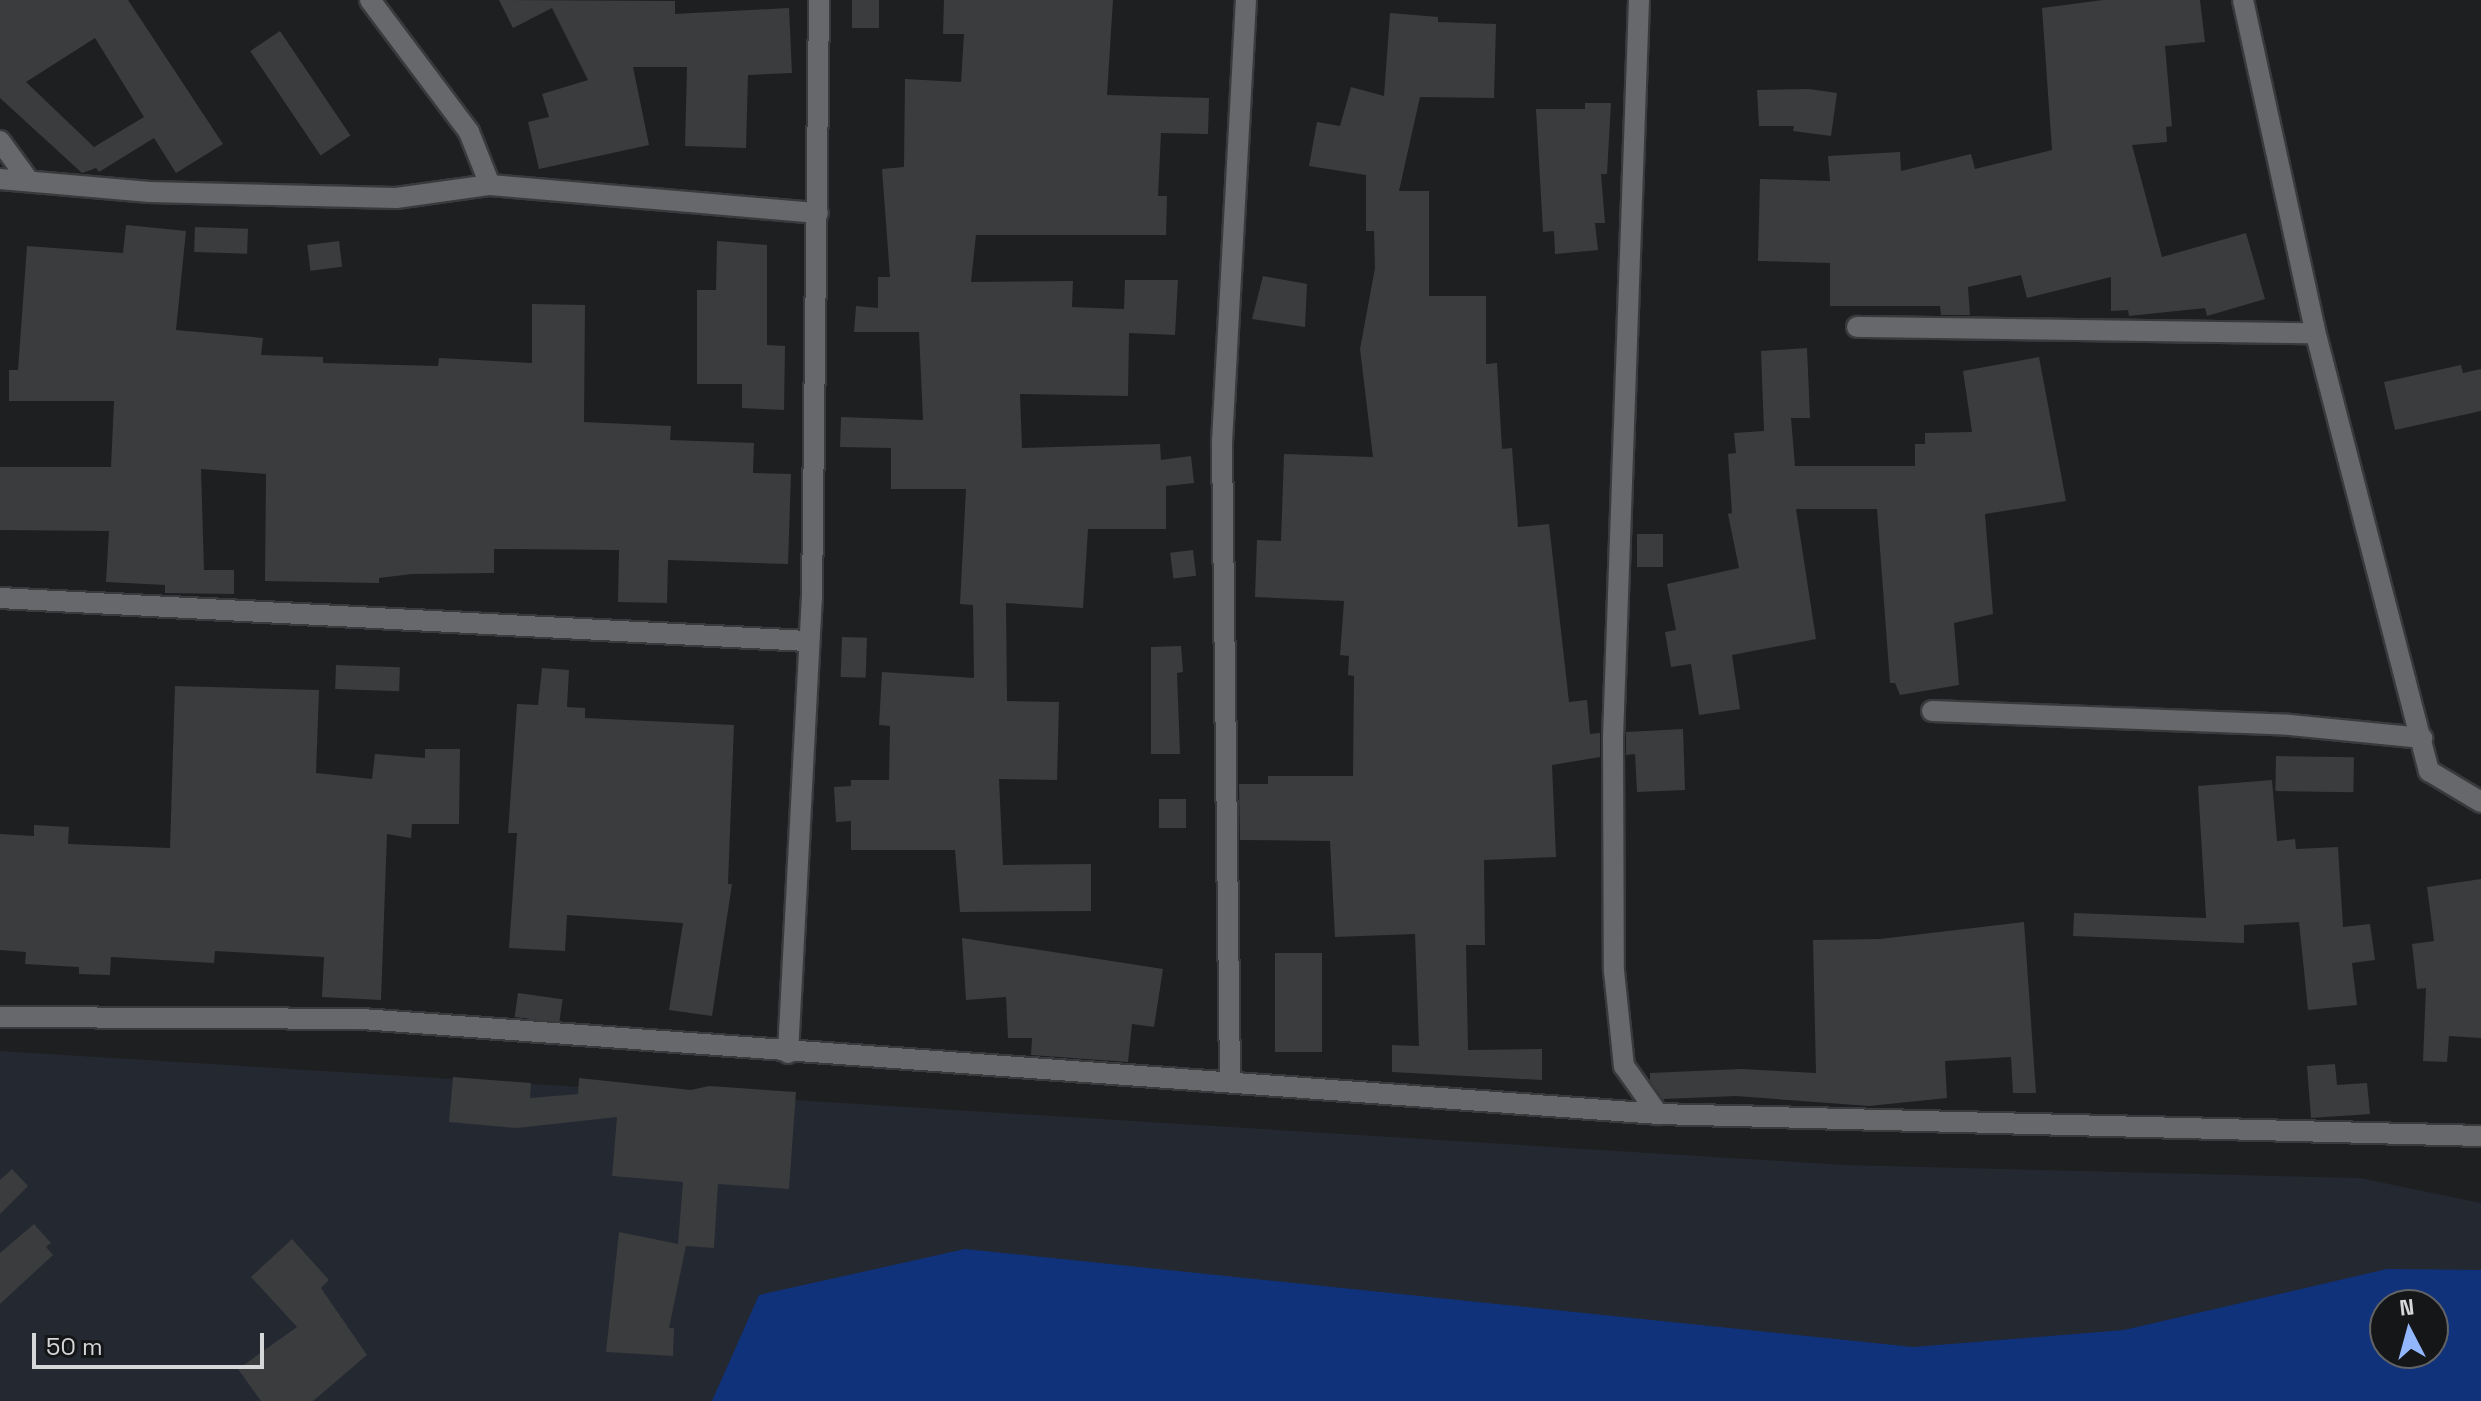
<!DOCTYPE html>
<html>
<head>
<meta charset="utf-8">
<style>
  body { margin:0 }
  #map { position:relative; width:2481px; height:1401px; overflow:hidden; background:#1e1f21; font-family:"Space Grotesk",sans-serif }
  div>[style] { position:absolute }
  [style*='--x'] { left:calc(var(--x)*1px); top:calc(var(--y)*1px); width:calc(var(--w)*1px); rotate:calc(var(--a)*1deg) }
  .built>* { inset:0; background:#242830 }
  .water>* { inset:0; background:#10327b }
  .building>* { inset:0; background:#3a3c3e; transform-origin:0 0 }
  .roads { filter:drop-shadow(2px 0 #393a3c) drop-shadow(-2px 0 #393a3c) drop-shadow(0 2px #393a3c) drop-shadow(0 -2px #393a3c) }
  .minor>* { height:20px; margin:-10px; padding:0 10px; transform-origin:10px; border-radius:10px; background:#67686b }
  span { translate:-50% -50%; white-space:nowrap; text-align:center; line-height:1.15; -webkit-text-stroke:8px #151618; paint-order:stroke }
  .north { position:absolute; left:2369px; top:1289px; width:80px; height:80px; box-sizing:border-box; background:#151618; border:2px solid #626365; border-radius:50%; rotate:354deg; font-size:22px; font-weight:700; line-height:32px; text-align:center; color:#d6d7d9 }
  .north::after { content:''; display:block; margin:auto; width:28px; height:36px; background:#92b7fd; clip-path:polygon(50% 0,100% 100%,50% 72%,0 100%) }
  .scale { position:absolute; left:32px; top:1333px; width:232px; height:36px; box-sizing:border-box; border:4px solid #d6d7d9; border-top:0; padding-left:10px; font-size:24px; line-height:28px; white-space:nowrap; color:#d6d7d9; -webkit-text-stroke:6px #151618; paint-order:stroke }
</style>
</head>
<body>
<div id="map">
  <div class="built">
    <i style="clip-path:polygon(evenodd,0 1051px,1845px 1165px,2360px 1178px,2481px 1203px,2481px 1401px,0 1401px,0 1051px,2385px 1305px,2433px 1305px,2433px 1353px,2385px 1353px,2385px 1305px)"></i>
  </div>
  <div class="water">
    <i style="clip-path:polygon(evenodd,965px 1249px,1913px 1347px,2124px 1330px,2387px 1269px,2481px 1270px,2481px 1401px,712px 1401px,759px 1295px,965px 1249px,2385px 1305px,2433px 1305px,2433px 1353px,2385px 1353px,2385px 1305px)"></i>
  </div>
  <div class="building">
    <i style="clip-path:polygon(evenodd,0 0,128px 0,223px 144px,176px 173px,154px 138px,99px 172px,96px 168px,82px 173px,0 98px,0 0,95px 38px,144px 117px,94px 147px,26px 82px,95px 38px)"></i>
    <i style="clip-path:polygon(499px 0,675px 1px,675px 14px,789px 8px,792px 73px,748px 75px,746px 148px,685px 146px,687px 67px,633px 67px,649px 145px,539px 169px,528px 122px,549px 117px,542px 94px,588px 80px,552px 8px,513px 28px)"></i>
    <i style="left:852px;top:0;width:27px;height:28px"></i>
    <i style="clip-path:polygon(944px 0,1113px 0,1107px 95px,1209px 98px,1208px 134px,1161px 133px,1158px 196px,1167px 196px,1166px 235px,976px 235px,971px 282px,1073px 281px,1072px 307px,1124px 309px,1125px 280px,1178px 280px,1175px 335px,1129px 333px,1128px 396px,1020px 394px,1022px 448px,1160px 444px,1161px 460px,1191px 456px,1194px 483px,1166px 486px,1166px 529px,1088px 529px,1083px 608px,1006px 603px,1007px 701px,1059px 702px,1057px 780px,999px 779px,1003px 865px,1091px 864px,1091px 911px,960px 912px,955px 850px,851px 850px,851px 821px,836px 822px,834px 787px,851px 786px,851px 780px,889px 780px,890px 726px,879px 725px,882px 672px,974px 678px,973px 605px,960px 604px,966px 489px,891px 489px,891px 448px,840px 447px,841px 417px,923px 420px,919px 332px,854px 332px,856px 306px,878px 308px,878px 277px,890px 277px,882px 169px,904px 167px,905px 79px,961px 82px,964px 34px,943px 34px)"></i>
    <i style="clip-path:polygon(2103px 0,2200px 0,2205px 42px,2165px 46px,2172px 126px,2166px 127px,2167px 142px,2132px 145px,2162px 257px,2246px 233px,2265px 299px,2207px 316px,2205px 308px,2129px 316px,2128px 310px,2111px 311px,2111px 277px,2027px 298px,2021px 275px,1968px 287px,1970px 315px,1941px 315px,1940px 306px,1830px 306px,1830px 263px,1758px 261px,1760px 179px,1830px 181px,1828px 156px,1900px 152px,1901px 171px,1971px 154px,1975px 169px,2052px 150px,2042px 8px)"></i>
    <i style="clip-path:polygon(1390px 13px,1438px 17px,1438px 22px,1496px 24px,1494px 98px,1420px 97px,1399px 191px,1429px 191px,1429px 296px,1486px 296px,1486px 364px,1497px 363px,1502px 449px,1512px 448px,1518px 527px,1549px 524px,1569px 702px,1587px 700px,1590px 734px,1600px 733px,1600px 757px,1552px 765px,1556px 857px,1484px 860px,1485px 945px,1466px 945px,1468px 1050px,1542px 1049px,1542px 1080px,1392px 1072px,1392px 1045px,1419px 1046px,1415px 934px,1335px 937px,1330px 841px,1240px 840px,1239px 784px,1268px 784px,1268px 776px,1353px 776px,1354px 676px,1348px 675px,1349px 656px,1340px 655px,1344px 601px,1255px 597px,1257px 540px,1281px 541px,1284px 454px,1373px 457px,1360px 349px,1375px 268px,1374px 231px,1366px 231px,1366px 175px,1309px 166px,1317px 122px,1340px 126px,1351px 87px,1384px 96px)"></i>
    <i style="left:280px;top:31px;width:126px;height:36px;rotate:56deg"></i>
    <i style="clip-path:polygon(1809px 89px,1837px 93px,1831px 136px,1793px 131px,1794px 126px,1759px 126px,1757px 90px)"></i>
    <i style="clip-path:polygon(1585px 103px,1611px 103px,1607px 174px,1601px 174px,1605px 223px,1595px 223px,1598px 250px,1555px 254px,1554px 231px,1543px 232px,1536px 109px,1585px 109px)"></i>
    <i style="clip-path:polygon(126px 225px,186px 231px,176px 330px,263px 338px,261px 355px,323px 357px,323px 363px,438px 366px,439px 358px,532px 363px,532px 304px,585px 305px,584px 422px,671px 426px,670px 440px,754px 443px,753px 473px,791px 474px,788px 564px,668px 560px,667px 603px,618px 602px,619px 550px,494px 549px,494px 573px,412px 574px,379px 578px,379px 583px,265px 581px,266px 474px,201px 469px,204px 570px,234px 570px,234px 594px,165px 593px,165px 585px,106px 582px,109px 531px,0 530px,0 467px,111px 467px,114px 401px,9px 401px,9px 370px,18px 370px,27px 246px,123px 253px)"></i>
    <i style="left:195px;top:227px;width:53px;height:25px;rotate:2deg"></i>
    <i style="left:339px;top:241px;width:26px;height:32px;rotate:83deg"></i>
    <i style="clip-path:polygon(717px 241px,767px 245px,767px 345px,785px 346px,784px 410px,742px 408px,742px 384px,697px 384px,697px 290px,716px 290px)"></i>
    <i style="clip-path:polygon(1263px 276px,1307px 284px,1305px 327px,1252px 319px)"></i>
    <i style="clip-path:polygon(1807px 348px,1810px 418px,1791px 418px,1795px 466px,1915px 466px,1915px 444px,1925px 444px,1925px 433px,1972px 432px,1963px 371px,2039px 357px,2066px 501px,1985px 514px,1993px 614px,1954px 623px,1959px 685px,1900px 695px,1895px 683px,1890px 683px,1877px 509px,1796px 509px,1816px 639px,1732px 655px,1740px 709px,1699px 715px,1691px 664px,1671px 667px,1665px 632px,1676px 630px,1667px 584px,1739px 568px,1728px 514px,1732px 513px,1728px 454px,1736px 453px,1734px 433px,1764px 431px,1761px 351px)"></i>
    <i style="clip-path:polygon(2461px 365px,2463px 373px,2481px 369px,2481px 411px,2395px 430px,2384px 382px)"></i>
    <i style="left:1637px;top:534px;width:26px;height:33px"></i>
    <i style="left:1193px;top:550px;width:26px;height:23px;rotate:83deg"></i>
    <i style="left:842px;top:637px;width:25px;height:40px;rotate:2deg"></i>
    <i style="clip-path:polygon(1181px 646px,1183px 672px,1177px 673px,1180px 754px,1151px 754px,1151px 647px)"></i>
    <i style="left:336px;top:665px;width:64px;height:24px;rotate:2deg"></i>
    <i style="clip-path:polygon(542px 668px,569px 670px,567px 707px,585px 708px,585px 718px,734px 725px,728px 884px,732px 884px,712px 1016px,669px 1010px,683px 923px,567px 915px,565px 951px,509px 948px,517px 833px,508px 833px,517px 704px,538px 705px)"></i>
    <i style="clip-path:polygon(175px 686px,319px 690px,316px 773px,372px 779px,375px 754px,425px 758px,425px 749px,460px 749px,459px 824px,412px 824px,411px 838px,387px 834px,381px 1000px,322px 997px,324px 957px,215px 951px,214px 963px,111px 957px,110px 975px,79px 974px,79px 967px,25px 964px,26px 952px,0 950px,0 834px,34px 836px,34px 825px,69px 827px,68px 844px,170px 848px)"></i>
    <i style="clip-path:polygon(1683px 729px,1685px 790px,1637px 792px,1635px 754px,1626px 755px,1626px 732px)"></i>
    <i style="left:2276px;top:756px;width:78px;height:35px;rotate:1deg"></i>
    <i style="clip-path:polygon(2272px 780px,2277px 841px,2295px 839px,2296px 849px,2338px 847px,2343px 927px,2370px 924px,2375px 960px,2352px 963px,2357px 1005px,2308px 1010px,2299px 922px,2244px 925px,2244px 943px,2073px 936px,2074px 913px,2206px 918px,2198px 786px)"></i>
    <i style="left:1159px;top:799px;width:27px;height:29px"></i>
    <i style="clip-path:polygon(2481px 879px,2481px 1038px,2449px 1036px,2447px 1062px,2423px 1061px,2426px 988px,2417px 989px,2412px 944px,2434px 941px,2427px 887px)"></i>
    <i style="clip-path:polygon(2024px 922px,2036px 1093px,2013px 1093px,2011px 1057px,1945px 1061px,1947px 1098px,1869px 1106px,1736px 1096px,1663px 1099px,1650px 1081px,1650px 1073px,1741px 1069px,1816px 1073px,1813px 940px,1880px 939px)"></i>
    <i style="clip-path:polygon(962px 938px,1163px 969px,1154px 1027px,1132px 1024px,1128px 1062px,1031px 1055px,1032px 1038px,1008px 1038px,1006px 997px,966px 1000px)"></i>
    <i style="left:1275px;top:953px;width:47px;height:99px"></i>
    <i style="left:518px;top:993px;width:45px;height:24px;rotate:8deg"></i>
    <i style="clip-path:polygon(2335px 1064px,2337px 1085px,2367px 1083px,2370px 1114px,2311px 1118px,2307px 1066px)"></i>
    <i style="clip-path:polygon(453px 1077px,531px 1083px,530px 1098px,578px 1094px,579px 1078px,691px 1090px,709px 1086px,796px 1092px,789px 1189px,718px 1184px,714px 1248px,686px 1246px,669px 1328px,674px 1328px,673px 1356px,606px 1352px,619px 1232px,678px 1244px,683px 1182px,612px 1176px,617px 1117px,517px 1128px,449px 1122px)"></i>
    <i style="clip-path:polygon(12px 1169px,28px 1186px,0 1214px,0 1180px)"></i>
    <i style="clip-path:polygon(34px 1224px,51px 1243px,46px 1247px,53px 1255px,0 1304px,0 1253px)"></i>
    <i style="clip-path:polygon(292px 1239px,329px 1280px,321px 1288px,367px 1355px,313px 1401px,261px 1401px,238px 1369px,297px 1327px,251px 1277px)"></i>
  </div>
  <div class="roads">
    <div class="minor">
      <i style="--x:370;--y:0;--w:165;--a:53.1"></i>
      <i style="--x:469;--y:132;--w:57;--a:68.4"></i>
      <i style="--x:1639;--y:0;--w:737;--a:92.02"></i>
      <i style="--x:1613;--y:737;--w:234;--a:89.8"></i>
      <i style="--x:1614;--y:971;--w:96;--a:84"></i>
      <i style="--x:1624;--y:1066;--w:59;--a:54.7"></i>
      <i style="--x:2243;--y:0;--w:335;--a:77.7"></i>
      <i style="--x:2314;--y:327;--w:459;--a:75.5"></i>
      <i style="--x:2429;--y:771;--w:61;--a:30.8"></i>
      <i style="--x:0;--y:141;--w:49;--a:54.1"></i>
      <i style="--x:0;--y:179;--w:150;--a:5"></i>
      <i style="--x:149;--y:192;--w:247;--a:1.4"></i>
      <i style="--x:396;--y:198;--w:95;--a:-7.9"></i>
      <i style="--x:490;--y:185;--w:329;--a:4.9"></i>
      <i style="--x:1857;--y:327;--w:458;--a:0.8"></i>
      <i style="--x:0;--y:598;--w:807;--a:3.05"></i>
      <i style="--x:1932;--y:711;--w:358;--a:2.2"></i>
      <i style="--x:2290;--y:725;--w:133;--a:5.6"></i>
      <i style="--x:0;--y:1017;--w:362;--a:0.3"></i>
      <i style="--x:362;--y:1019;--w:1299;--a:4.19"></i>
      <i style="--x:1658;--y:1114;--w:823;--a:1.53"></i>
      <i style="--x:788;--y:1053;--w:455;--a:-87"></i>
      <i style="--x:812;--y:599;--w:599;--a:-89.33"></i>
      <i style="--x:1230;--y:1079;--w:637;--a:-90.72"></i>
      <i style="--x:1222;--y:442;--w:443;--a:-86.9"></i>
    </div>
  </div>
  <div class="north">N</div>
  <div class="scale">50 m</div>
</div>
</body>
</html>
